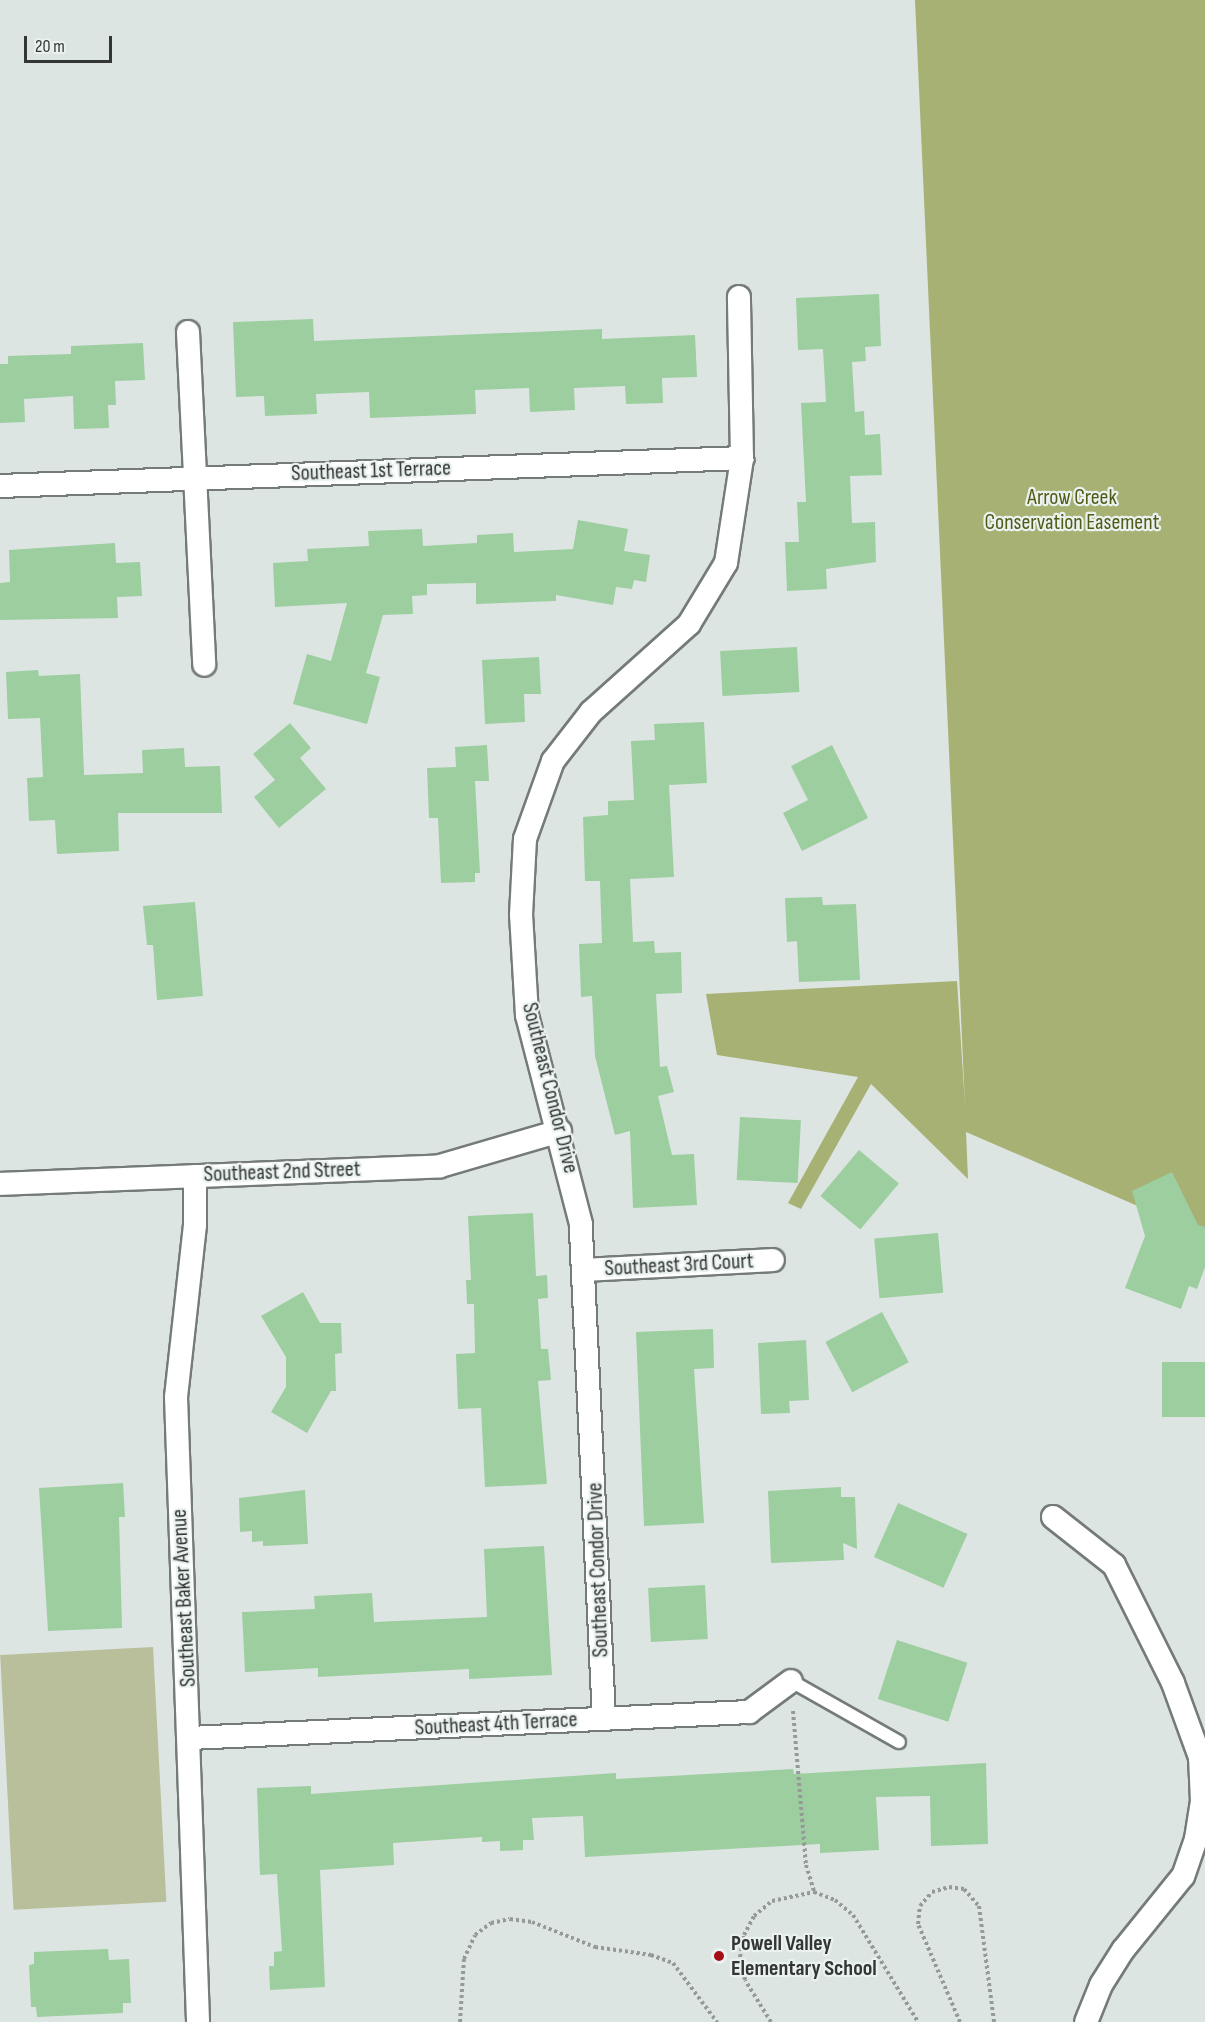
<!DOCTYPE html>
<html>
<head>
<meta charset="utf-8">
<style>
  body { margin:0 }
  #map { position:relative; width:1205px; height:2022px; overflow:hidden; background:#dde5e2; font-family:"Sofia Sans Condensed",sans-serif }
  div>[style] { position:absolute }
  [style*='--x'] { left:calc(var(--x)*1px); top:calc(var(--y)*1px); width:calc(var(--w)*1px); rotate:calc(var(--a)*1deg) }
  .green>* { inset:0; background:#b8bf9a; transform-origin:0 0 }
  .forest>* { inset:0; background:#a7b173 }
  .building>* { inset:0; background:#9cce9f; transform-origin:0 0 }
  .path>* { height:4px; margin-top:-2px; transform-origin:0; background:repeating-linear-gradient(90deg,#949a98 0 3px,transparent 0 6px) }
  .roads { filter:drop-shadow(2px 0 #747b79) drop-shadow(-2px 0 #747b79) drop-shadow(0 2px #747b79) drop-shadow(0 -2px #747b79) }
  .lane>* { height:12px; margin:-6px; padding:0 6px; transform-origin:6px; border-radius:6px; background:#fff }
  .street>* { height:22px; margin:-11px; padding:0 11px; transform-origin:11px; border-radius:11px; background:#fff }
  .dots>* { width:16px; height:16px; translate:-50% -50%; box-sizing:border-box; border:3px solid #eaf2f0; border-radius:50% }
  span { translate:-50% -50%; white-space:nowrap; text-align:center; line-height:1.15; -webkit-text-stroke:4.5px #eaf2f0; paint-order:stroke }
  .street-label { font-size:22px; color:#333635 }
  .park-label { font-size:22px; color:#525b15 }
  .poi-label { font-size:22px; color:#333635; font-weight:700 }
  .left { translate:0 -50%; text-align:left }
  .scale { position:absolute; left:24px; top:36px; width:88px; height:27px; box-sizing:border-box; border:3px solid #333635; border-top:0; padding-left:8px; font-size:18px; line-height:21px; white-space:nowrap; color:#333635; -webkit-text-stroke:4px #eaf2f0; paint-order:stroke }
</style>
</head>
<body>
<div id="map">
  <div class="green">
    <i style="left:153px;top:1647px;width:255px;height:153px;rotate:87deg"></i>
  </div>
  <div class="forest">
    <i style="clip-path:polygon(915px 0,1205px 0,1205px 1235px,966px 1132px,968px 1179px,871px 1084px,801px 1209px,788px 1203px,858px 1077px,717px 1055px,706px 994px,957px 981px,965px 1105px)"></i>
  </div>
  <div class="building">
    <i style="clip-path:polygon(879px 294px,881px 346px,865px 347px,866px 361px,852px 362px,855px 412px,864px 411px,865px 435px,880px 434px,882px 475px,850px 476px,852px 523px,875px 522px,876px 562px,826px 569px,827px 589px,787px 591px,785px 542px,799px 542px,797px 502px,806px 502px,801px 403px,826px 402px,823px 349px,798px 350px,796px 298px)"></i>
    <i style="clip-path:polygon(313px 319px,314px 341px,602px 329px,602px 339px,695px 335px,697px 377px,662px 378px,663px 403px,626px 404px,625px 386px,574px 388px,575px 410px,530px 412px,529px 388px,475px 390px,476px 414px,370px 418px,369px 392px,316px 394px,317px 414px,265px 416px,264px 396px,236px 397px,233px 322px)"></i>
    <i style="clip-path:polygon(143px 343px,145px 380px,115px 381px,116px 405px,108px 405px,109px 428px,74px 429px,73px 396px,24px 399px,25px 422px,0 423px,0 364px,8px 364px,8px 356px,71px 354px,71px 346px)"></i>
    <i style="clip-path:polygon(578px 520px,628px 529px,624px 551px,650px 555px,646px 582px,634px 580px,632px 589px,616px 587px,613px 605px,556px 595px,556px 601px,476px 604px,476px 583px,427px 584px,427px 595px,412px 596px,413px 614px,383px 615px,366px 673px,380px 677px,367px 724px,293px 704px,307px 654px,331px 661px,347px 603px,275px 607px,273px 563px,308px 561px,307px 549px,369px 546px,368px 531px,422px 529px,423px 546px,477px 543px,477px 535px,513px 533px,514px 552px,573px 549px)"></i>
    <i style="clip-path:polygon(115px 543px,116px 563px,140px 562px,142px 596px,117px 597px,118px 618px,0 620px,0 583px,10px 582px,9px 550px)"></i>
    <i style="left:797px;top:647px;width:45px;height:77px;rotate:87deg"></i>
    <i style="clip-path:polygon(539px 657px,541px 694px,524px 694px,525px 722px,485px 724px,482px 660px)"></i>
    <i style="clip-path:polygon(38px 670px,39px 676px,80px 674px,84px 775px,143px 773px,142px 750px,184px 748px,185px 767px,220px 766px,222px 813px,118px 813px,119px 851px,57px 854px,55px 820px,29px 821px,27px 778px,43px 777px,40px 718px,8px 719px,6px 672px)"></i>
    <i style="clip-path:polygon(704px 722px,707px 783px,669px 785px,674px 877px,630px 879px,633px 942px,654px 941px,655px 953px,681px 952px,682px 993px,656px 994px,660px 1067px,667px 1066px,674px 1092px,658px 1096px,672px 1155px,694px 1154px,697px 1205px,633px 1208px,630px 1131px,615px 1135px,595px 1056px,592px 996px,581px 997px,579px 944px,602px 943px,600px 881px,585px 881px,583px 817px,608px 815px,608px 801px,634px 800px,631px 741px,655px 740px,654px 724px)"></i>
    <i style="clip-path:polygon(290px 723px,311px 748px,300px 758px,326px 789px,279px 828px,254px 797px,275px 780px,253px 754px)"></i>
    <i style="clip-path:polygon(487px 745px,489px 781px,475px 781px,480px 873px,475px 873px,475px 882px,441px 883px,438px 818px,429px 818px,427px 768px,456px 767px,455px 747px)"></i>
    <i style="clip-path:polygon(832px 745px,868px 818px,802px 851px,783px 813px,808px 800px,791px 766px)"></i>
    <i style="clip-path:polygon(822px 897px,823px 905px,856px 904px,860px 980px,799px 982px,797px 941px,787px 942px,785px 898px)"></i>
    <i style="clip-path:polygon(195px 902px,203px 996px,157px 1000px,153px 945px,147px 945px,143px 906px)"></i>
    <i style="left:740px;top:1117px;width:61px;height:63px;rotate:3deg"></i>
    <i style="left:859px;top:1150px;width:52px;height:60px;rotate:40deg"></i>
    <i style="clip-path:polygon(1172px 1172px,1198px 1225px,1205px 1227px,1205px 1267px,1197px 1289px,1189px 1286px,1181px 1309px,1125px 1288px,1145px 1236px,1132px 1191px)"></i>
    <i style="clip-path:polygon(533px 1213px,536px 1276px,547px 1275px,548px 1298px,538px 1299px,541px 1349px,548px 1349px,551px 1380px,538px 1381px,547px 1484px,485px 1487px,481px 1408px,458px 1409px,456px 1354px,475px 1353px,474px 1304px,467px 1304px,466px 1280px,471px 1280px,468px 1216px)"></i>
    <i style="left:938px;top:1233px;width:60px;height:64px;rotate:85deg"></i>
    <i style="clip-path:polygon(303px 1292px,320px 1323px,341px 1323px,342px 1353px,335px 1354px,336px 1391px,331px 1391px,307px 1433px,271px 1412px,286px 1387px,286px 1357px,261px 1316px)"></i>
    <i style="left:882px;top:1312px;width:57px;height:64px;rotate:62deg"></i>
    <i style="clip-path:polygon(713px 1329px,714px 1368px,694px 1369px,704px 1523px,644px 1526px,636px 1332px)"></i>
    <i style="clip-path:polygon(806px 1340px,809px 1400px,789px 1401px,790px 1413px,761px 1414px,758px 1343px)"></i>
    <i style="left:1205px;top:1362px;width:55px;height:43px;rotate:90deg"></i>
    <i style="clip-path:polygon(123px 1483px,125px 1517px,119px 1517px,122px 1628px,48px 1631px,39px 1488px)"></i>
    <i style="clip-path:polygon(841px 1487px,841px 1497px,855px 1497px,857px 1549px,843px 1543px,844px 1560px,771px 1563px,768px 1491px)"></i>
    <i style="clip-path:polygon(305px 1490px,308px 1544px,263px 1546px,263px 1541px,252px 1542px,252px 1531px,240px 1532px,239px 1498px)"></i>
    <i style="left:898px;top:1503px;width:76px;height:59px;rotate:24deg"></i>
    <i style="clip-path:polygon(544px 1546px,552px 1675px,469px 1679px,469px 1669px,318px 1677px,318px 1668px,245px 1672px,242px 1612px,315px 1609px,314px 1596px,372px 1593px,374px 1622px,487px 1617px,484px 1549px)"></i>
    <i style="left:705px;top:1585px;width:54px;height:57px;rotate:87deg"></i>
    <i style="left:897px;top:1640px;width:74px;height:62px;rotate:18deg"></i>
    <i style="clip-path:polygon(986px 1763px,988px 1844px,931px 1846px,930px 1796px,876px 1797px,879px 1850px,820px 1853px,820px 1844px,585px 1857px,583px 1816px,532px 1818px,534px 1840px,523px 1840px,523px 1850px,500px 1851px,500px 1841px,482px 1842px,482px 1837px,393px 1843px,394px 1865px,320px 1870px,325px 1987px,270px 1990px,269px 1966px,274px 1966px,274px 1952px,282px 1951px,277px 1874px,260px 1875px,257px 1788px,311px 1786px,311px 1794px,616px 1773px,616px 1779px,793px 1769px,794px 1774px)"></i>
    <i style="clip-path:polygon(108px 1949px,109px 1960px,129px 1959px,131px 2003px,123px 2003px,123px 2013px,37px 2017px,36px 2007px,31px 2007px,29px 1965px,34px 1964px,34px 1952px)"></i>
  </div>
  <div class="path">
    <i style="--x:793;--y:1711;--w:155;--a:85.2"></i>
    <i style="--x:806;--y:1865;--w:28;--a:73"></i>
    <i style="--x:460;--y:2022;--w:63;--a:-86.4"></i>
    <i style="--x:464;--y:1959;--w:26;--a:-65"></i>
    <i style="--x:475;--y:1935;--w:20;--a:-37"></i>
    <i style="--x:491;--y:1923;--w:19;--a:-12"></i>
    <i style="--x:510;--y:1919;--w:22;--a:8"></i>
    <i style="--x:532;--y:1922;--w:68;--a:21.6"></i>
    <i style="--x:595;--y:1947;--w:57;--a:8.1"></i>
    <i style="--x:651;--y:1955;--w:23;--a:20"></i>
    <i style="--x:673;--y:1963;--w:74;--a:53.3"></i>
    <i style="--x:771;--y:2022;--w:49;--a:-121.8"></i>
    <i style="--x:745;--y:1980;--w:24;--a:-102"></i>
    <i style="--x:740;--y:1957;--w:22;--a:-80"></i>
    <i style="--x:744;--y:1935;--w:21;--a:-62"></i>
    <i style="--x:754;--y:1916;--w:23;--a:-40"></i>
    <i style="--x:772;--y:1901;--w:43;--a:-12.1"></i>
    <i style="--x:814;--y:1892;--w:22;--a:21"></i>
    <i style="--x:835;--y:1900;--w:23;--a:40"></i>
    <i style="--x:853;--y:1915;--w:125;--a:58.7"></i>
    <i style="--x:960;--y:2022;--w:107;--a:-113.2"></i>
    <i style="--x:918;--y:1924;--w:18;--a:-84"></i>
    <i style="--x:920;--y:1906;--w:18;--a:-49"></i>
    <i style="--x:932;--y:1892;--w:18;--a:-16"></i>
    <i style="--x:949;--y:1887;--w:15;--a:8"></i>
    <i style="--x:964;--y:1889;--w:23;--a:49"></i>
    <i style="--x:979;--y:1906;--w:117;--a:82.6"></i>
  </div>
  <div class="roads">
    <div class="lane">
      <i style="--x:791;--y:1681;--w:124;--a:29.5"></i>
    </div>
    <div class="street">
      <i style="--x:188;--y:332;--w:333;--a:87.2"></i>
      <i style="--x:0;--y:486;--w:743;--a:-2.16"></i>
      <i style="--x:195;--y:1176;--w:49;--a:90"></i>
      <i style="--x:195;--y:1225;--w:173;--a:96.3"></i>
      <i style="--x:176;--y:1397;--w:625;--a:87.98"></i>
      <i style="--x:0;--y:1184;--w:440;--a:-2.3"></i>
      <i style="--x:440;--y:1166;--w:125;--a:-16.3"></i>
      <i style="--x:585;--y:1270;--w:188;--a:-3"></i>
      <i style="--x:1053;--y:1517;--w:78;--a:38.2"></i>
      <i style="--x:1114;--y:1565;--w:132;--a:63.4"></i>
      <i style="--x:1173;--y:1683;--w:79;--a:70"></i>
      <i style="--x:1200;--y:1757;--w:44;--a:87.4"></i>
      <i style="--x:1202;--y:1801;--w:38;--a:99"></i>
      <i style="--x:1196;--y:1839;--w:39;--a:109"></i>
      <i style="--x:1183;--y:1876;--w:95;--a:129"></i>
      <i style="--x:1123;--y:1950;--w:41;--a:122.2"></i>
      <i style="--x:1101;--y:1985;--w:40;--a:112"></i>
      <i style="--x:604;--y:1719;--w:496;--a:-92.7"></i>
      <i style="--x:581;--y:1224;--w:216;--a:-104.5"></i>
      <i style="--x:527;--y:1015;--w:100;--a:-93.4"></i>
      <i style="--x:521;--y:915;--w:76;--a:-87"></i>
      <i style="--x:525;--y:839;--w:83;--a:-70.3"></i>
      <i style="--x:553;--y:761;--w:62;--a:-52.2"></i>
      <i style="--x:591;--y:712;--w:132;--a:-41.9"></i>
      <i style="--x:689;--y:624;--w:71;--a:-58.8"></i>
      <i style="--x:726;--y:563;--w:106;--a:-81.3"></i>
      <i style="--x:742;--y:458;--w:161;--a:-91.1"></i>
      <i style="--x:190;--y:1738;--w:560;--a:-2.66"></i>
      <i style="--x:749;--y:1712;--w:52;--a:-36.4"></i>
    </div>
  </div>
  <div class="dots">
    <i style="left:719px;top:1956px;background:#a50d17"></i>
  </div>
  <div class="street-label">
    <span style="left:371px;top:471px;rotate:-2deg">Southeast 1st Terrace</span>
    <span style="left:550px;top:1088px;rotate:76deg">Southeast Condor Drive</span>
    <span style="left:282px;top:1172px;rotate:-2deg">Southeast 2nd Street</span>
    <span style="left:679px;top:1265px;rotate:-3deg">Southeast 3rd Court</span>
    <span style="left:598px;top:1570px;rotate:-92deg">Southeast Condor Drive</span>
    <span style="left:184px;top:1598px;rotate:-93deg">Southeast Baker Avenue</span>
    <span style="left:496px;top:1724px;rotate:-3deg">Southeast 4th Terrace</span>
  </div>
  <div class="park-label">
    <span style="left:1072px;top:510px">Arrow Creek<br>Conservation Easement</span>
  </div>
  <div class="poi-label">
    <span class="left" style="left:731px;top:1956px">Powell Valley<br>Elementary School</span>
  </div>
  <div class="scale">20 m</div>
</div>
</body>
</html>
